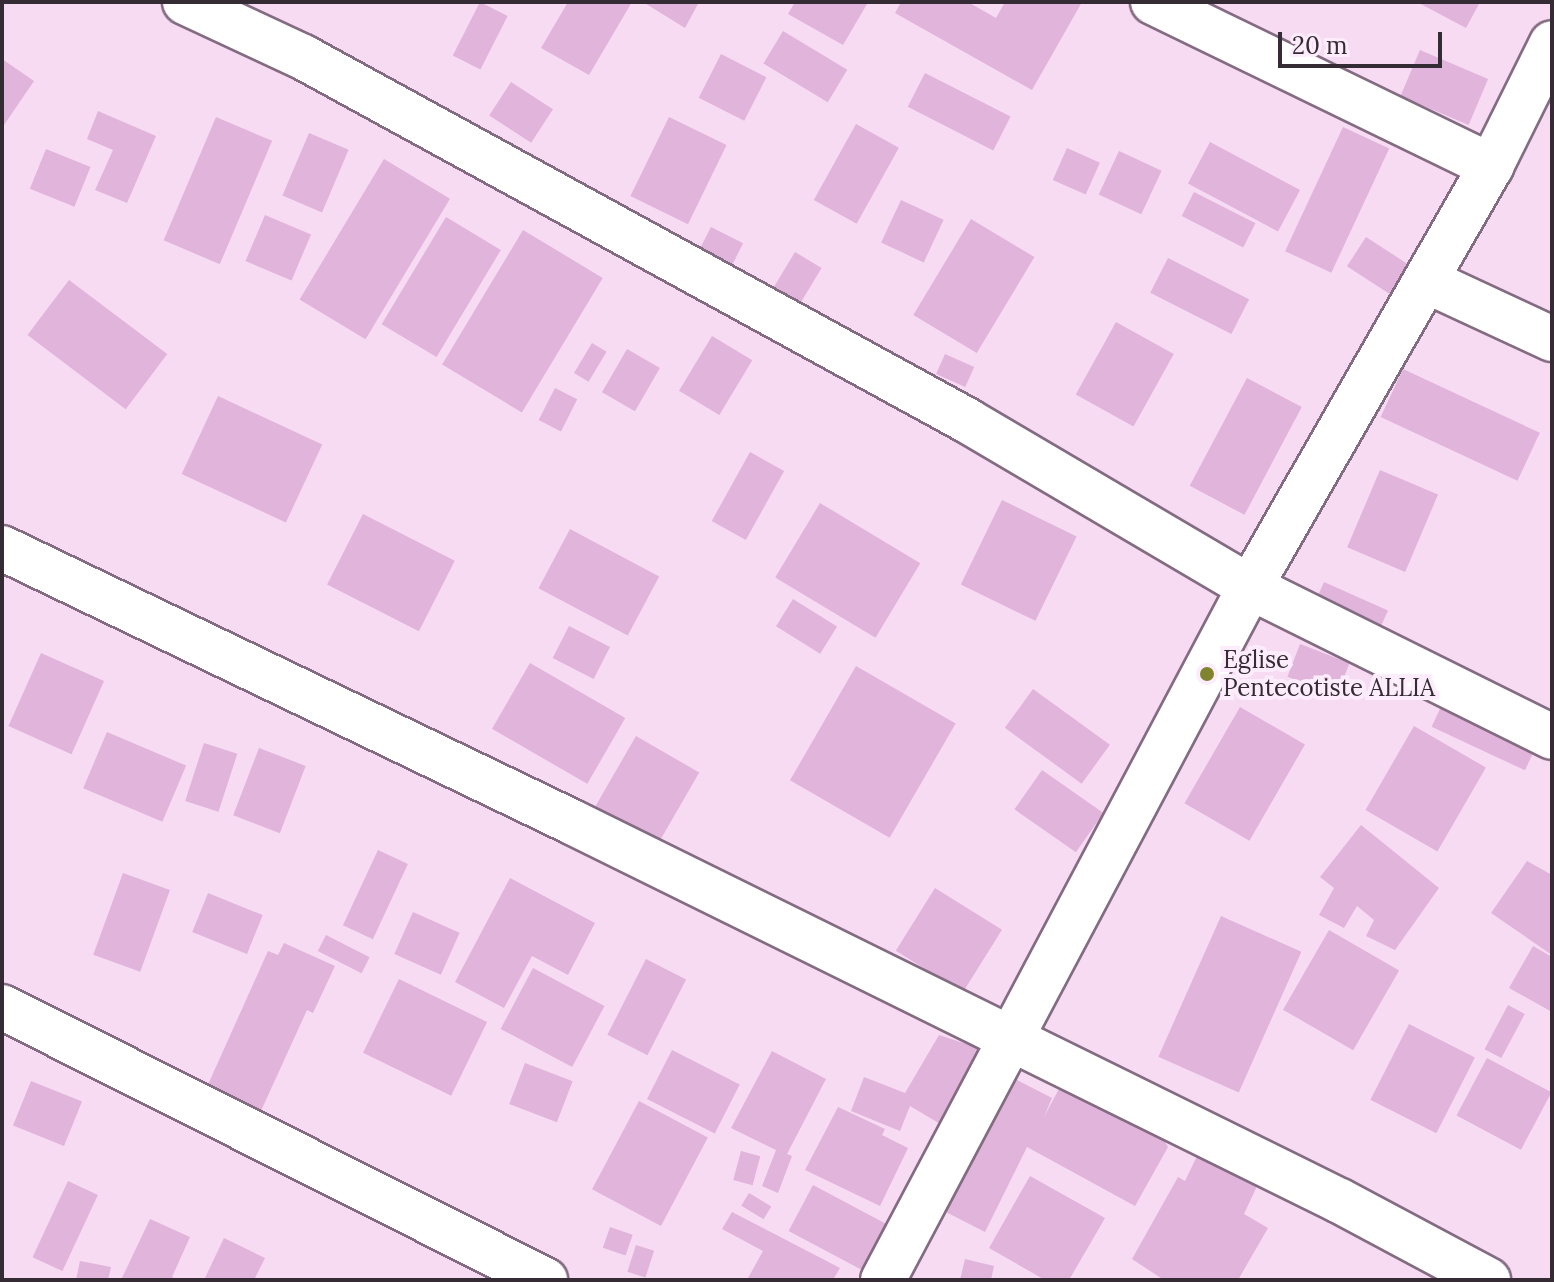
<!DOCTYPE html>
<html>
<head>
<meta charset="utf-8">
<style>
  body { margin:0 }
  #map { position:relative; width:1554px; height:1282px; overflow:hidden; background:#f6dbf3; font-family:Lora,serif }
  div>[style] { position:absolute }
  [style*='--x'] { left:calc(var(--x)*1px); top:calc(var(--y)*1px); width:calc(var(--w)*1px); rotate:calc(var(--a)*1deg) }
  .building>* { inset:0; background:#e1b4dc; transform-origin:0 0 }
  .roads { filter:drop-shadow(2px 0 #836c81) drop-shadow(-2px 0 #836c81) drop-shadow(0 2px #836c81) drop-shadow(0 -2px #836c81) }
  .minor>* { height:44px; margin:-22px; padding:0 22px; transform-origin:22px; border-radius:22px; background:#fff }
  .dots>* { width:22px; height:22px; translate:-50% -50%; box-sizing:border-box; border:4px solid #fdecfb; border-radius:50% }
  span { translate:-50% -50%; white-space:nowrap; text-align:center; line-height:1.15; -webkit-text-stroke:8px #fdecfb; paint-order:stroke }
  .poi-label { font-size:24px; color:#352b34 }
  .left { translate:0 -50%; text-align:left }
  .frame { position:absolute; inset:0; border:4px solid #352b34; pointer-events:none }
  .scale { position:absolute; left:1278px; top:32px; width:164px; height:36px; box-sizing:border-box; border:4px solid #352b34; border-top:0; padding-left:10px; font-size:24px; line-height:28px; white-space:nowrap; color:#352b34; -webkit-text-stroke:6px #fdecfb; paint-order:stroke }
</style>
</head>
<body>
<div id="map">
  <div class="building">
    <i style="left:480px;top:2px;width:31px;height:60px;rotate:27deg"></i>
    <i style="clip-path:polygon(568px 2px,632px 2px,589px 75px,541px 48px)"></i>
    <i style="clip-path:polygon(643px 2px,699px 2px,685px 28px)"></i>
    <i style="clip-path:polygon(795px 2px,864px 2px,867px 4px,843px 45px,788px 14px)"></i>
    <i style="clip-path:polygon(901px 2px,968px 2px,996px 18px,1005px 2px,1082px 2px,1032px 90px,895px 13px)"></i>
    <i style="clip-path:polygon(1417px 2px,1480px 2px,1466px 28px)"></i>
    <i style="left:783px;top:31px;width:75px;height:38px;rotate:31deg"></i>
    <i style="left:1420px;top:50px;width:74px;height:50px;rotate:23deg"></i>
    <i style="left:721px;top:54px;width:51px;height:49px;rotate:27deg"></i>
    <i style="clip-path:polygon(2px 59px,34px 81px,2px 128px)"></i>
    <i style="left:925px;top:73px;width:96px;height:38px;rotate:27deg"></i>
    <i style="left:511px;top:82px;width:50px;height:40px;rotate:33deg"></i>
    <i style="clip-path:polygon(98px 111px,156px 136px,127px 203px,95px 190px,113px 150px,87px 139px)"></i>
    <i style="left:216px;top:117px;width:61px;height:134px;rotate:23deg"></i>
    <i style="left:669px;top:117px;width:64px;height:88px;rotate:26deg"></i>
    <i style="left:856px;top:124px;width:49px;height:87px;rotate:29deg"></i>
    <i style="left:1343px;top:127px;width:51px;height:137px;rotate:25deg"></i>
    <i style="left:309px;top:133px;width:43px;height:68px;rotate:23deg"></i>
    <i style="left:1210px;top:142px;width:102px;height:47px;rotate:28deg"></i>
    <i style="left:1067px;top:148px;width:36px;height:35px;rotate:24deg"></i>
    <i style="left:46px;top:149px;width:48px;height:43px;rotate:22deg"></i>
    <i style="left:1119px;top:151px;width:47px;height:48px;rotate:25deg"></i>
    <i style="left:384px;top:159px;width:77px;height:164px;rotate:31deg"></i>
    <i style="left:1194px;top:192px;width:69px;height:27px;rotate:27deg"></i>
    <i style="left:901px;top:200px;width:47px;height:47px;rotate:25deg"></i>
    <i style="left:265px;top:215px;width:50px;height:50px;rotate:23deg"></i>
    <i style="left:446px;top:217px;width:64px;height:125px;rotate:31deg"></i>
    <i style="left:971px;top:219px;width:74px;height:112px;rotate:31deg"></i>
    <i style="left:711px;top:227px;width:36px;height:27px;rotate:27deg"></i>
    <i style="left:523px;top:230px;width:93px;height:157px;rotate:31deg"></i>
    <i style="left:1366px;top:237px;width:61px;height:35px;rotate:33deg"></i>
    <i style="left:795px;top:252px;width:31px;height:45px;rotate:31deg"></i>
    <i style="left:1168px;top:258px;width:91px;height:39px;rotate:27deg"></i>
    <i style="left:69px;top:280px;width:123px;height:69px;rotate:37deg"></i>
    <i style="left:1116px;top:322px;width:66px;height:83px;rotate:29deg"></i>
    <i style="left:712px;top:336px;width:47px;height:64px;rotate:31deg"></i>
    <i style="left:592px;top:343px;width:17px;height:35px;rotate:31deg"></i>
    <i style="left:627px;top:349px;width:38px;height:50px;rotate:30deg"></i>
    <i style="left:945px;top:354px;width:32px;height:22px;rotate:24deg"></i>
    <i style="left:1403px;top:369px;width:151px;height:53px;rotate:25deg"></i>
    <i style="left:1247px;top:378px;width:62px;height:122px;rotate:28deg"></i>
    <i style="left:555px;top:388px;width:25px;height:36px;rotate:27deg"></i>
    <i style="left:218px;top:396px;width:115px;height:86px;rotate:25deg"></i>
    <i style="left:750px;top:452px;width:39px;height:79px;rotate:29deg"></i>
    <i style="left:1380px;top:470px;width:63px;height:84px;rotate:23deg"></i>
    <i style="left:1002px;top:500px;width:83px;height:94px;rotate:26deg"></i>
    <i style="left:820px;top:503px;width:117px;height:87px;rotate:31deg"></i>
    <i style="left:363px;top:514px;width:103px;height:79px;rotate:27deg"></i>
    <i style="left:570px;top:529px;width:101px;height:67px;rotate:28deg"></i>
    <i style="left:1324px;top:582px;width:70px;height:30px;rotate:24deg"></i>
    <i style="left:793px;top:599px;width:52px;height:32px;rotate:32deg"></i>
    <i style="left:569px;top:626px;width:46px;height:36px;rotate:27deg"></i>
    <i style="left:1300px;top:644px;width:53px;height:35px;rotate:21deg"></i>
    <i style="left:41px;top:653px;width:69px;height:80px;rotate:24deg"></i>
    <i style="left:530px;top:663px;width:110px;height:76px;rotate:30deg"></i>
    <i style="left:856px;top:666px;width:115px;height:132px;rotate:30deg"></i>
    <i style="left:1033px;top:689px;width:95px;height:48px;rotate:36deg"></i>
    <i style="left:1446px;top:696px;width:103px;height:34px;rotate:25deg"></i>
    <i style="left:1240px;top:707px;width:75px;height:111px;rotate:30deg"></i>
    <i style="left:1414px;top:726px;width:83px;height:97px;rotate:30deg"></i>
    <i style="left:107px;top:732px;width:86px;height:61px;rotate:23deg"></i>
    <i style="left:636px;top:736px;width:73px;height:82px;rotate:30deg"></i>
    <i style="left:204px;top:743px;width:35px;height:61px;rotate:18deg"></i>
    <i style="left:259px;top:748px;width:50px;height:72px;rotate:21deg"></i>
    <i style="left:1042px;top:770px;width:75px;height:48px;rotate:35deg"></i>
    <i style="clip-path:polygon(1361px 825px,1439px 888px,1395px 950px,1366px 936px,1374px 920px,1357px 906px,1344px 928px,1319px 915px,1334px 888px,1320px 877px)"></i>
    <i style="left:378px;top:850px;width:33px;height:83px;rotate:25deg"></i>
    <i style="clip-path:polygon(1527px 861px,1552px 875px,1552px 955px,1491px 913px)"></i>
    <i style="left:123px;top:873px;width:50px;height:87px;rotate:20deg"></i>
    <i style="clip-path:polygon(510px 878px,595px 923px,568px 975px,532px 956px,504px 1008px,455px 982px)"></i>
    <i style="left:935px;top:888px;width:79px;height:74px;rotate:32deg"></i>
    <i style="left:208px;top:893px;width:59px;height:42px;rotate:22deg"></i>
    <i style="left:413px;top:912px;width:51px;height:46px;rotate:24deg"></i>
    <i style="left:1221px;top:916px;width:88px;height:154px;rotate:24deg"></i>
    <i style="left:1329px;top:930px;width:81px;height:92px;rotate:30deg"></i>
    <i style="left:326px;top:935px;width:49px;height:18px;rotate:27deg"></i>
    <i style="clip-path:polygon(284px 943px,335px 966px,313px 1013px,307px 1010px,260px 1113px,206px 1089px,268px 951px,278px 955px)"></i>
    <i style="clip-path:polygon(1533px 946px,1552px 957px,1552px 1012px,1509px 988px)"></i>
    <i style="left:646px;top:959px;width:45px;height:85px;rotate:27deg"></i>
    <i style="left:533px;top:968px;width:81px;height:69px;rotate:28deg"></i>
    <i style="left:399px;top:979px;width:98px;height:82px;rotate:26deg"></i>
    <i style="left:1508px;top:1005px;width:19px;height:50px;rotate:28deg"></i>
    <i style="left:1409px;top:1024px;width:74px;height:85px;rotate:27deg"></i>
    <i style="clip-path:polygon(939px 1035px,991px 1052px,942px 1125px,910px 1106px,900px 1131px,851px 1111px,864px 1077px,905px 1093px)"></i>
    <i style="left:672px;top:1050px;width:76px;height:55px;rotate:27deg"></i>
    <i style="clip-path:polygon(772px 1051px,826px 1079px,787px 1154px,792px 1156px,778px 1193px,762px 1186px,776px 1150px,731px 1128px)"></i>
    <i style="left:1487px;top:1058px;width:73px;height:65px;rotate:28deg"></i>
    <i style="left:525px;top:1063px;width:51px;height:44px;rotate:21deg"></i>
    <i style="clip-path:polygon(1009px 1076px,1052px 1098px,1044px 1117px,1060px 1087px,1066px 1088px,1165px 1142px,1168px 1147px,1135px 1206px,1027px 1147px,985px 1232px,942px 1210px)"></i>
    <i style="left:31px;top:1081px;width:55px;height:48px;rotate:22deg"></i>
    <i style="left:639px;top:1101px;width:78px;height:100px;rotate:28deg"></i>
    <i style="clip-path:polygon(838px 1107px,885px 1129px,882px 1135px,908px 1148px,880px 1206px,805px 1170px)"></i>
    <i style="left:741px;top:1151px;width:20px;height:30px;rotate:15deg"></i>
    <i style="clip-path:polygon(1197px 1156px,1258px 1184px,1244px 1214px,1268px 1228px,1238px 1280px,1164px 1280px,1132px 1259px,1178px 1177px,1185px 1181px)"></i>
    <i style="clip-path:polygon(1030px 1176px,1105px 1218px,1069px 1280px,1045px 1280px,989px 1248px)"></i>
    <i style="left:68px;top:1181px;width:33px;height:84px;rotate:25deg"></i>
    <i style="left:813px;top:1185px;width:90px;height:52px;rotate:28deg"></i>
    <i style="left:749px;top:1193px;width:26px;height:15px;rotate:31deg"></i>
    <i style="clip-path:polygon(732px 1212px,840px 1268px,833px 1280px,747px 1280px,763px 1251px,722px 1229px)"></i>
    <i style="clip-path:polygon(150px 1219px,190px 1237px,172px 1277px,179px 1280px,121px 1280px)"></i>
    <i style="left:610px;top:1227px;width:24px;height:22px;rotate:19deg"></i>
    <i style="clip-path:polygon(224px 1238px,265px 1258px,254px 1280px,204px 1280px)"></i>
    <i style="left:636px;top:1245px;width:19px;height:28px;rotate:18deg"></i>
    <i style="clip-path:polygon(965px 1259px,994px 1266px,991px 1280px,960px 1280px)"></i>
    <i style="clip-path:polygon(80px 1261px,111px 1267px,108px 1280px,76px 1280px)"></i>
  </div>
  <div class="roads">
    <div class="minor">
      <i style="--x:185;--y:2;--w:130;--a:25"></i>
      <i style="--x:303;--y:57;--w:758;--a:28.69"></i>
      <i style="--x:968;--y:421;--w:327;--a:30.5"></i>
      <i style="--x:1250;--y:587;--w:337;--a:26.4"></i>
      <i style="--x:1153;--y:2;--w:376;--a:25.9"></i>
      <i style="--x:1427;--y:281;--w:138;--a:24.9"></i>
      <i style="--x:2;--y:548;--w:632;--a:25.67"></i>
      <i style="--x:572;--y:822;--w:856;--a:26.27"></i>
      <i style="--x:1340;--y:1201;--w:168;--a:28.1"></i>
      <i style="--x:2;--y:1007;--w:608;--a:26.69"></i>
      <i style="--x:883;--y:1280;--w:784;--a:-62.1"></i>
      <i style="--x:1250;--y:587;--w:485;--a:-60.2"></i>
      <i style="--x:1491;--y:166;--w:137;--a:-63.6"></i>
    </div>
  </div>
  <div class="dots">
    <i style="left:1207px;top:674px;background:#81842f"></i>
  </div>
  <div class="poi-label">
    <span class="left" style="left:1223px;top:674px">Eglise<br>Pentecotiste ALLIA</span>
  </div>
  <div class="frame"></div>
  <div class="scale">20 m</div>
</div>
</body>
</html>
